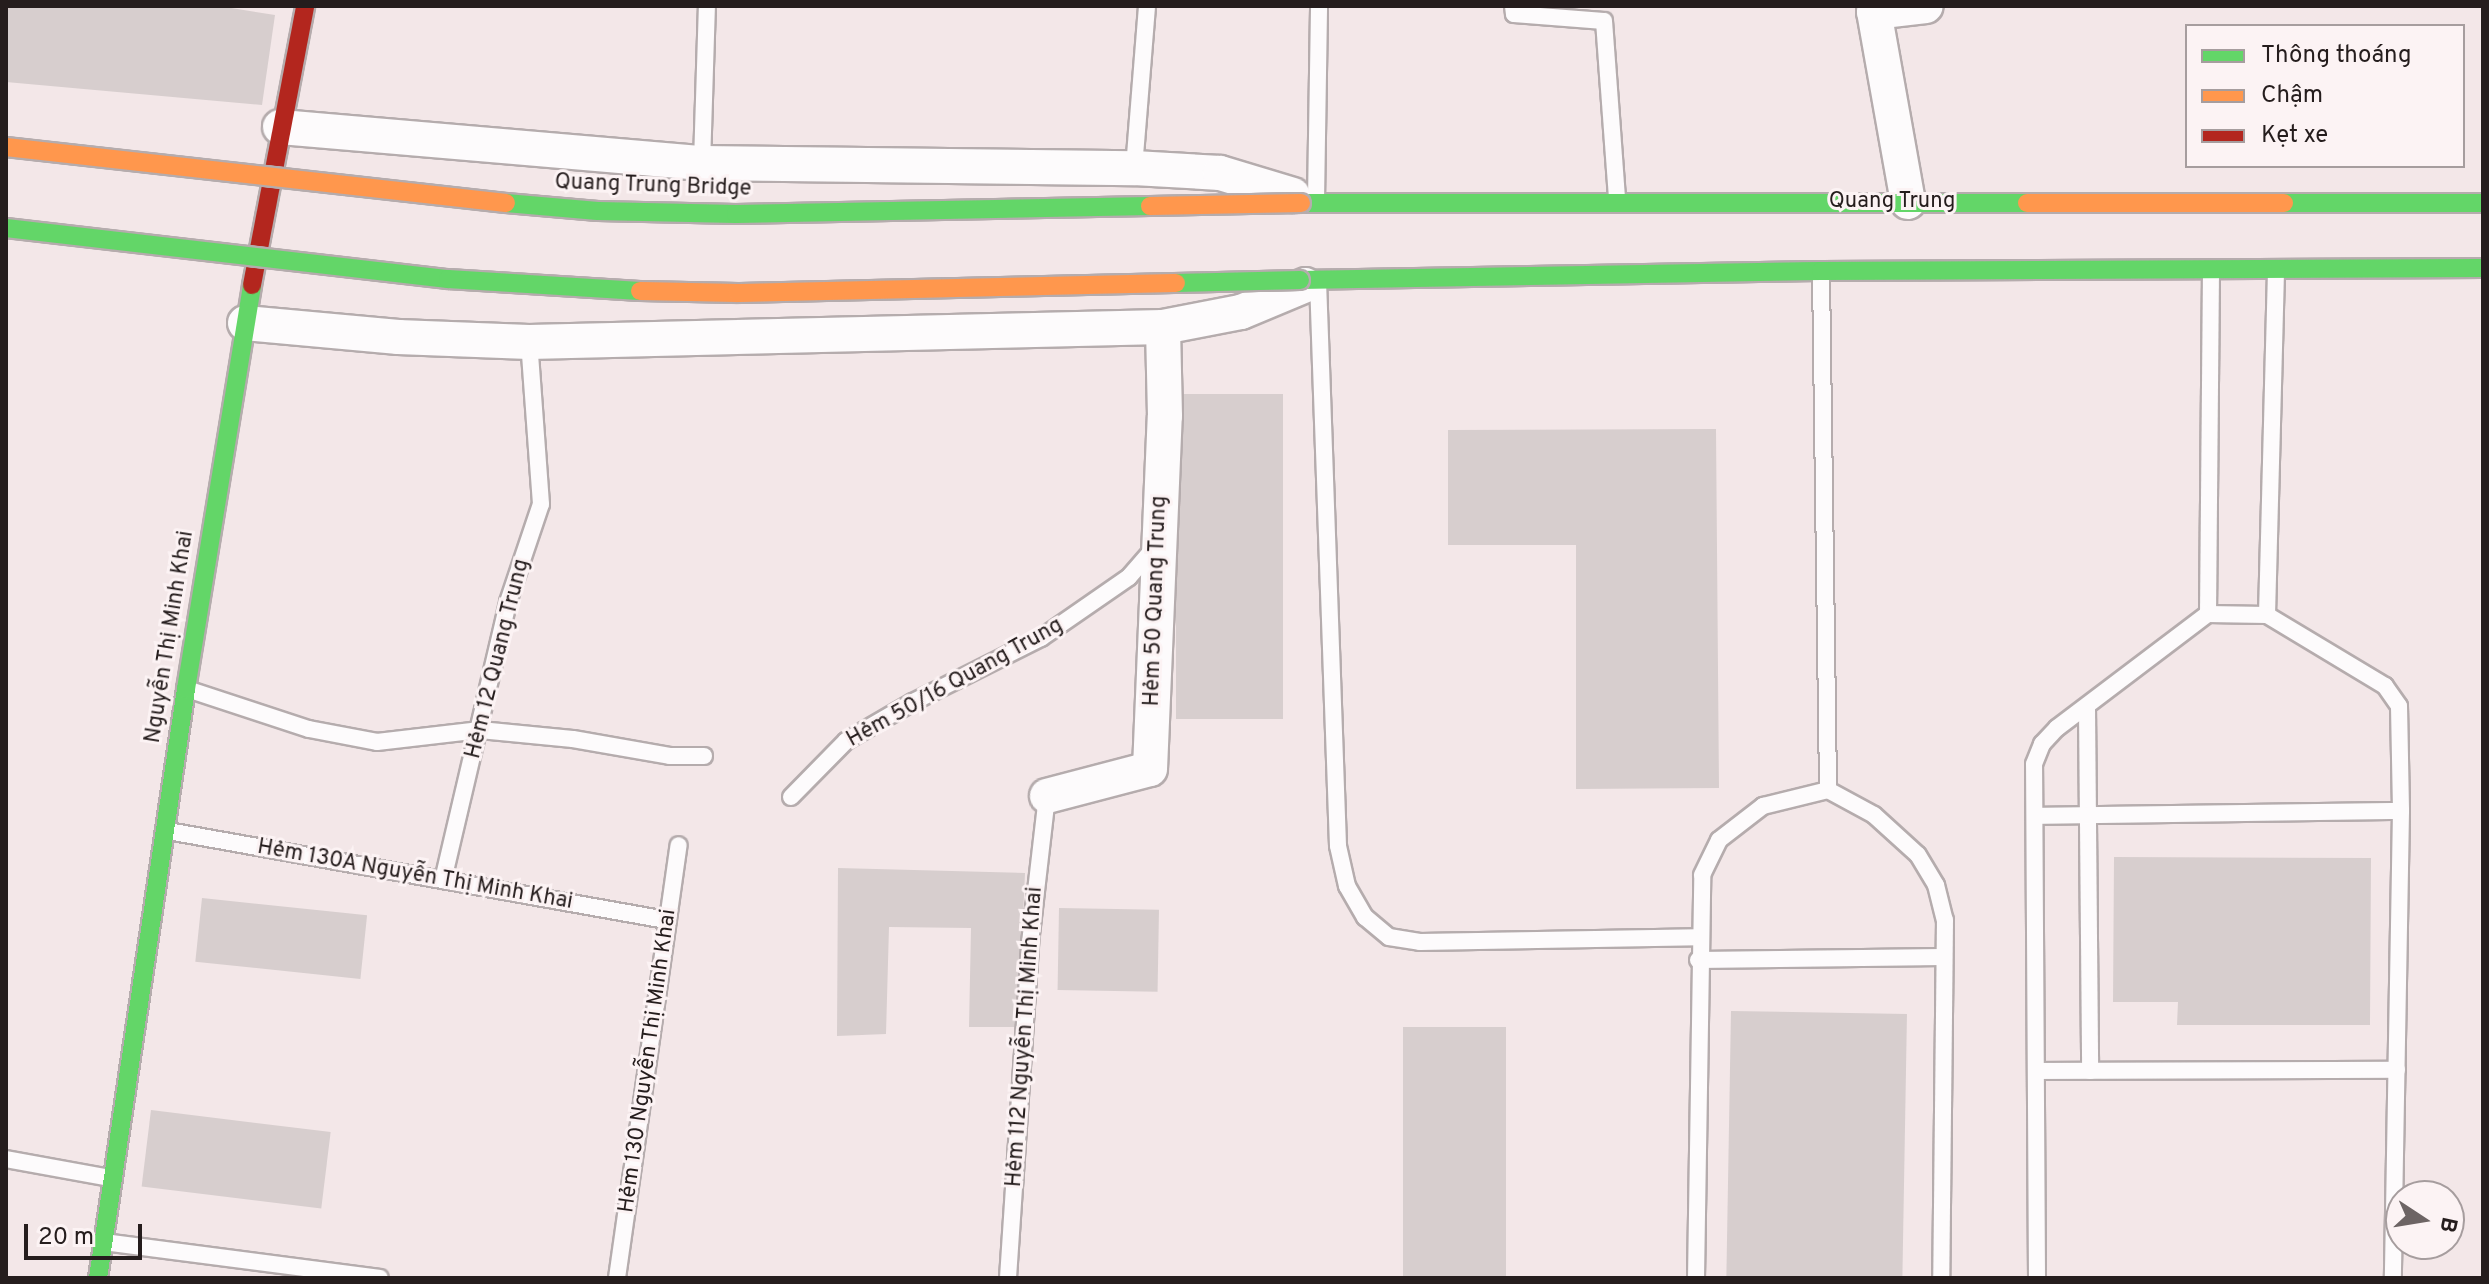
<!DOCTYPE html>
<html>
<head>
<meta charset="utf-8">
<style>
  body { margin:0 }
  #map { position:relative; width:2489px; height:1284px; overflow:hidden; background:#f3e7e8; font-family:Overpass,sans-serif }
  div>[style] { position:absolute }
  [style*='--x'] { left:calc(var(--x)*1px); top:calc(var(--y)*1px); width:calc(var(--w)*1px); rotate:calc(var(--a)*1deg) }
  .building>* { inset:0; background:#d7cece; transform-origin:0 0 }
  .roads { filter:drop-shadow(2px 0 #b5acad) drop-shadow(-2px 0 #b5acad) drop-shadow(0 2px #b5acad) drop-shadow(0 -2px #b5acad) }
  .lane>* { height:16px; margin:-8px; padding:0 8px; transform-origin:8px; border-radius:8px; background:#fdfbfc }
  .street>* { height:34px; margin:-17px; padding:0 17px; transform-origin:17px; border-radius:17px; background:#fdfbfc }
  .fast>* { height:18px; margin:-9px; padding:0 9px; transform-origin:9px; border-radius:9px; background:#63d668 }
  .slow>* { height:18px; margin:-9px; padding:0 9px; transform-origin:9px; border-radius:9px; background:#ff974d }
  .jam>* { height:18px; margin:-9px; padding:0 9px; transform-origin:9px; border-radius:9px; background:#b3261e }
  .bridges { filter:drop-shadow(2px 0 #b5acad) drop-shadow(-2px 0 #b5acad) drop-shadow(0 2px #b5acad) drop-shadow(0 -2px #b5acad) }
  .fast-bridge>* { height:18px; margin:-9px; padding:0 9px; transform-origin:9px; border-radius:9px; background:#63d668 }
  .slow-bridge>* { height:18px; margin:-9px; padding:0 9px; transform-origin:9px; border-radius:9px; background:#ff974d }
  span { translate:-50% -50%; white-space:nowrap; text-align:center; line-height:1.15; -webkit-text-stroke:6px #fcf3f4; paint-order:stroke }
  .street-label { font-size:22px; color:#251d1d }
  .frame { position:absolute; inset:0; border:8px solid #251d1d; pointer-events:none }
  .legend { position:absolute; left:2185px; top:24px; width:280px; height:144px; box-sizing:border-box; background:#fcf3f4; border:2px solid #a69d9e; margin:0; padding:10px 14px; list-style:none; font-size:24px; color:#251d1d }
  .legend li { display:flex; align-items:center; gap:16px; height:40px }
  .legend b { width:40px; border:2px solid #a69d9e }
  .north { position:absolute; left:2385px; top:1180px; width:80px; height:80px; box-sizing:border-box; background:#fcf3f4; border:2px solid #a69d9e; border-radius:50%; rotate:102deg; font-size:22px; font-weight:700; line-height:32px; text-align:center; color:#251d1d }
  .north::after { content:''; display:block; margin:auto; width:28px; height:36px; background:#6d6464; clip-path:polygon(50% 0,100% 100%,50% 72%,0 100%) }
  .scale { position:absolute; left:24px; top:1224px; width:118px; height:36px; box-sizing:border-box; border:4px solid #251d1d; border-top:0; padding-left:10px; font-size:24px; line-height:28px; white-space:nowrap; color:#251d1d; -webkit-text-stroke:6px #fcf3f4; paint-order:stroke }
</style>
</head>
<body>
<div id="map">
  <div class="building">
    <i style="clip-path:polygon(6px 6px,219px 6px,275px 15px,262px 105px,6px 82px)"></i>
    <i style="left:1176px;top:394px;width:107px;height:325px"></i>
    <i style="clip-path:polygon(1716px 429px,1719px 788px,1576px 789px,1576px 545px,1448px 545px,1448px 430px)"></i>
    <i style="clip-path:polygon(2114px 857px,2371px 858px,2370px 1025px,2177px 1025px,2178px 1002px,2113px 1002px)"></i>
    <i style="clip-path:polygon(838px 868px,1025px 873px,1018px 1027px,969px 1027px,971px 928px,889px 927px,886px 1034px,837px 1036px)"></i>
    <i style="left:202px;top:898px;width:166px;height:64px;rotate:6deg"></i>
    <i style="left:1059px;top:908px;width:100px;height:82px;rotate:1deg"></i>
    <i style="left:1731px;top:1011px;width:176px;height:267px;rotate:1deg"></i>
    <i style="left:1403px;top:1027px;width:103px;height:251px"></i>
    <i style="left:151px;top:1110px;width:181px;height:77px;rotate:7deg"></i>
  </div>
  <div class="roads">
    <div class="lane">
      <i style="--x:1513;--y:6;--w:8;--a:83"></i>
      <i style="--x:1514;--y:14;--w:90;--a:4.4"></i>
      <i style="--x:1604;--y:21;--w:179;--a:85.8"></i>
      <i style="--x:702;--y:163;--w:157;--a:-88.2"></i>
      <i style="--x:1134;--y:168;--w:163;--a:-85.4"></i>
      <i style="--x:1316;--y:200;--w:194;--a:-89.1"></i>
      <i style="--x:1821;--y:273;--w:517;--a:89.22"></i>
      <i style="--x:1828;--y:790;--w:52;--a:28.5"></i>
      <i style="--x:1874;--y:815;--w:59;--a:42.3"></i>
      <i style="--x:1918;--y:855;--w:35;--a:59"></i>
      <i style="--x:1936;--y:885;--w:36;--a:76"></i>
      <i style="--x:1945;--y:920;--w:358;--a:90.6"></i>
      <i style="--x:1318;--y:281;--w:565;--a:87.97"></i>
      <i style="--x:1338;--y:846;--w:41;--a:77.3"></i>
      <i style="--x:1347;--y:886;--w:36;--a:60"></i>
      <i style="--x:1365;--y:917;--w:31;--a:40"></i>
      <i style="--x:1389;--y:937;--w:31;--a:9"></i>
      <i style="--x:1420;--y:942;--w:278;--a:-1"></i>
      <i style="--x:2208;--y:614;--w:344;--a:-89.5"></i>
      <i style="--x:2267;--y:615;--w:346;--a:-88.5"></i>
      <i style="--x:187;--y:689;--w:128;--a:18.2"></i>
      <i style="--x:309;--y:729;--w:69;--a:10.8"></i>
      <i style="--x:377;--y:742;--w:104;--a:-6.6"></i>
      <i style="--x:480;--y:730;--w:93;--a:5.5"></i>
      <i style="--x:573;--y:739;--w:98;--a:9.9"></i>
      <i style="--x:670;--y:756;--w:34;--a:0"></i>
      <i style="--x:2087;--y:708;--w:363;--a:89.5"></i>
      <i style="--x:791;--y:797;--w:78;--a:-45.5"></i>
      <i style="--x:846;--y:741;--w:78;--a:-30.2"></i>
      <i style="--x:913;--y:702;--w:143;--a:-26.6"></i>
      <i style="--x:1041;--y:638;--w:107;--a:-34.7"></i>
      <i style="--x:1129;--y:577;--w:40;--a:-49"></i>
      <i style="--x:2035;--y:816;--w:366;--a:-0.8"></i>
      <i style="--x:168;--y:831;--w:506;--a:10.13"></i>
      <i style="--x:443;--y:880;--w:285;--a:-76.8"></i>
      <i style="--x:508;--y:602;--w:103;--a:-71.4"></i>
      <i style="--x:541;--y:504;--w:162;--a:-94.2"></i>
      <i style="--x:1698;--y:960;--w:246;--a:-0.7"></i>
      <i style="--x:2036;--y:1071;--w:361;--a:-0.2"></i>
      <i style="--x:6;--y:1159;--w:107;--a:10.3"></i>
      <i style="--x:104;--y:1242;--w:278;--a:7.4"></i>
      <i style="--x:617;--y:1278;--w:437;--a:-81.9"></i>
      <i style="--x:1008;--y:1278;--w:336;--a:-86.2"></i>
      <i style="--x:1030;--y:943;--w:148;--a:-83.4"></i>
      <i style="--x:1696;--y:1278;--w:403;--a:-89.1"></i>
      <i style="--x:1702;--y:875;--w:39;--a:-64"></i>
      <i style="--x:1719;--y:840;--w:56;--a:-37.7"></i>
      <i style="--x:1763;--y:806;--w:67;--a:-13.8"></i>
      <i style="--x:2037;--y:1278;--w:514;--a:-90.33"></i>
      <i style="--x:2034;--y:764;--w:22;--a:-68"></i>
      <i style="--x:2042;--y:744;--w:22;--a:-47"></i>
      <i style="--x:2057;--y:728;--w:189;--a:-37.1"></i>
      <i style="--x:2208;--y:614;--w:59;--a:1"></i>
      <i style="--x:2267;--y:615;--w:138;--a:31"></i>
      <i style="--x:2385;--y:686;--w:24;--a:55"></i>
      <i style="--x:2399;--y:706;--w:105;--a:88.9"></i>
      <i style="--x:2401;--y:811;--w:467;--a:91"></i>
    </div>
    <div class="street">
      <i style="--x:280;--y:127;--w:424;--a:4.9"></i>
      <i style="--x:702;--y:163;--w:432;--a:0.7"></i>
      <i style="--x:1134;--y:168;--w:86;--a:3.3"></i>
      <i style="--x:1220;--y:173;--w:76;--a:16.8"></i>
      <i style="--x:1908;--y:202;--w:193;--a:-100.1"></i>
      <i style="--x:1874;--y:12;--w:52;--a:-6.6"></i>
      <i style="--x:245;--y:323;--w:154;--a:5.2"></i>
      <i style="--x:398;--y:337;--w:131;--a:2.2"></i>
      <i style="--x:529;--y:342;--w:634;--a:-1.36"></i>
      <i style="--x:1163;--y:327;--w:79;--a:-10.9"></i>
      <i style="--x:1241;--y:312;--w:70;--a:-22.6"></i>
      <i style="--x:1047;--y:796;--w:106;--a:-14.7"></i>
      <i style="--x:1150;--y:769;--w:353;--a:-87.6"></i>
      <i style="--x:1165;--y:416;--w:89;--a:-91.3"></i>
    </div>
    <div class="fast">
      <i style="--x:1301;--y:203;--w:726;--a:0"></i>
      <i style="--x:2284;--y:203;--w:199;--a:0"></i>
      <i style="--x:1300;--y:280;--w:521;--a:-0.99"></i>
      <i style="--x:1821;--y:271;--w:662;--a:-0.26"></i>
      <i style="--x:98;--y:1278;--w:596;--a:-81.5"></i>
      <i style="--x:186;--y:689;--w:409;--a:-80.7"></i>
    </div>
    <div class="slow">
      <i style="--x:2027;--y:203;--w:257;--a:0"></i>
    </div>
    <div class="jam">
      <i style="--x:252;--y:285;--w:284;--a:-79.2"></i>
    </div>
  </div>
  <div class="bridges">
    <div class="fast-bridge">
      <i style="--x:506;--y:203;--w:92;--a:5"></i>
      <i style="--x:598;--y:211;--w:138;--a:1.2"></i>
      <i style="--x:736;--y:214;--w:414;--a:-1.1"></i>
      <i style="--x:6;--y:228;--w:445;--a:6.6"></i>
      <i style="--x:448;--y:279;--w:192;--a:3.6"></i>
      <i style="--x:1176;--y:283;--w:124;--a:-1.4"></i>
    </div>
    <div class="slow-bridge">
      <i style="--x:6;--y:147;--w:503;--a:6.39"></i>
      <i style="--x:1150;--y:206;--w:151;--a:-1.1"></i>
      <i style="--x:640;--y:291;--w:98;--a:1.2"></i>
      <i style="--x:738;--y:293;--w:438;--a:-1.3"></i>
    </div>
  </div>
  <div class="street-label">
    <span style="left:653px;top:186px;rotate:2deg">Quang Trung Bridge</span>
    <span style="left:1892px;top:202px">Quang Trung</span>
    <span style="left:1156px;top:601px;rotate:-88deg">Hẻm 50 Quang Trung</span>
    <span style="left:170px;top:637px;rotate:-81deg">Nguyễn Thị Minh Khai</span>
    <span style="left:498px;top:659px;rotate:-76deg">Hẻm 12 Quang Trung</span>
    <span style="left:955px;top:683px;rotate:-29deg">Hẻm 50/16 Quang Trung</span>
    <span style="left:415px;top:875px;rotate:10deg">Hẻm 130A Nguyễn Thị Minh Khai</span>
    <span style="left:1025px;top:1037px;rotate:-86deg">Hẻm 112 Nguyễn Thị Minh Khai</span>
    <span style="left:648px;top:1061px;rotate:-82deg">Hẻm 130 Nguyễn Thị Minh Khai</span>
  </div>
  <div class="frame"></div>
  <ul class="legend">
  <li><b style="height:10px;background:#63d668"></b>Thông thoáng</li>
  <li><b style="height:10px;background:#ff974d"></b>Chậm</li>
  <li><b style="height:10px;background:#b3261e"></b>Kẹt xe</li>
  </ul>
  <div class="north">B</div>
  <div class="scale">20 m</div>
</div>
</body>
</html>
